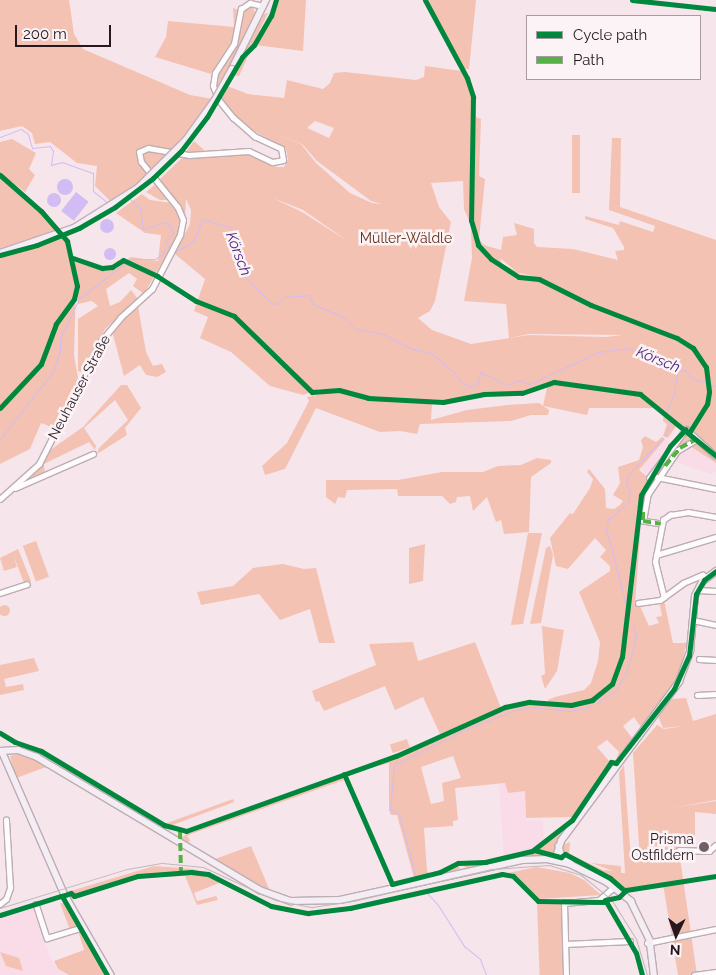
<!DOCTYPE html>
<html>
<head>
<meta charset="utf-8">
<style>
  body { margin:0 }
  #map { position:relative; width:716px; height:975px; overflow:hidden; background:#f7e5ec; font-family:Raleway,sans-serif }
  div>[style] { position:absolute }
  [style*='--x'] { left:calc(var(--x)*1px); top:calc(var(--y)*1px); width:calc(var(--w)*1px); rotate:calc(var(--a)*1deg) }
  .built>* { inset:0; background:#f9dce8 }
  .green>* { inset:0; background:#f4c2b2; transform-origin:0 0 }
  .round { border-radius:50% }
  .water>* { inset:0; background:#d2bcf4; transform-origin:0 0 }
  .stream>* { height:1px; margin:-0.5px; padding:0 0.5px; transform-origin:0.5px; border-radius:0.5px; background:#d2bcf4 }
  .roads { filter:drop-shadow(1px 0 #bcadb3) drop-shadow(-1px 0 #bcadb3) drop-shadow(0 1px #bcadb3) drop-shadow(0 -1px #bcadb3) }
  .minor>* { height:4.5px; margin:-2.25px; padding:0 2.25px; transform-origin:2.25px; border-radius:2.25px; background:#fefbfc }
  .major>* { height:5.5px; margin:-2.75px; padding:0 2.75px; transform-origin:2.75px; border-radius:2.75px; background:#f5edf4 }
  .tram>* { height:1px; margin:-0.5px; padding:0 0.5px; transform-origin:0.5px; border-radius:0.5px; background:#bfbabc }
  .bridges { filter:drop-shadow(1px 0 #c2afbd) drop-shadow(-1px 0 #c2afbd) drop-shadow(0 1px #c2afbd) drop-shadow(0 -1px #c2afbd) }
  .major-bridge>* { height:5.5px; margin:-2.75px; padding:0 2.75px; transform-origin:2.75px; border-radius:2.75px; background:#f5edf4 }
  .quiet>* { height:4px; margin-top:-2px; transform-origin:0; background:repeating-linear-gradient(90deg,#56b145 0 8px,transparent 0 12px) }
  .cycleway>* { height:5px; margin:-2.5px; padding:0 2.5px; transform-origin:2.5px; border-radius:2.5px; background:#00873e }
  .dots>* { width:14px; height:14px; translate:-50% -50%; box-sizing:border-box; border:2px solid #fbf3f6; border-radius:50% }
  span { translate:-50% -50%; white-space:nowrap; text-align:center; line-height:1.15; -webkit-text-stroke:5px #fbf3f6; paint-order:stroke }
  .park-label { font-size:14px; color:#643017 }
  .street-label { font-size:14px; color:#26181e }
  .poi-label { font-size:14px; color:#26181e }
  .right { translate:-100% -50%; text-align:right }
  .water-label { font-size:15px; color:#48257c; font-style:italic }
  .legend { position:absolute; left:526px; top:15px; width:175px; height:65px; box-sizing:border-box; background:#fbf3f6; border:1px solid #a69ba0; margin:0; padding:6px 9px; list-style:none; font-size:15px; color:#26181e }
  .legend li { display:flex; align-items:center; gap:10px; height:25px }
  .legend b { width:25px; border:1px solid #a69ba0 }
  .north { position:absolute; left:651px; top:910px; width:50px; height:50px; -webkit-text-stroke:4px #fbf3f6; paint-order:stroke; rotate:183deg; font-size:14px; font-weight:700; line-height:20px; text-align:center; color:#26181e }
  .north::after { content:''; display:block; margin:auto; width:18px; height:22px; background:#26181e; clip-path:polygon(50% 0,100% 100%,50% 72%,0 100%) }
  .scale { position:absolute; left:15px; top:25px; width:96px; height:22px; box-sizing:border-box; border:2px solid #26181e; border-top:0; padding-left:6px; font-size:15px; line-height:18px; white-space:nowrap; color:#26181e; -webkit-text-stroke:4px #fbf3f6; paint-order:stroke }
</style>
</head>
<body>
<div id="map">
  <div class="built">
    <i style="clip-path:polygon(665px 439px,672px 443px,648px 477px,640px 468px)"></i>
    <i style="clip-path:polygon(690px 446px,712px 458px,716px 463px,716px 472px,711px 474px,671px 460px)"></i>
    <i style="clip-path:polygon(506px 783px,508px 793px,525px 791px,526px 820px,543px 821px,544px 842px,527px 852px,504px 857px,499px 785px)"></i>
    <i style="clip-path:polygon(35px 905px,50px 958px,58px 970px,68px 975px,0 975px,0 916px)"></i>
  </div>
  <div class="green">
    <i style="clip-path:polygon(0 0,69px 0,74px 34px,83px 49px,190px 95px,213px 99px,183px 142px,145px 181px,118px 197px,112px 203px,95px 186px,97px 166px,77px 163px,50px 142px,35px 144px,32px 133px,22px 126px,0 131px)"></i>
    <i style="clip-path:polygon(278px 0,306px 0,303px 51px,255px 45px,263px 27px,274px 14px)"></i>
    <i style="clip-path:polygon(426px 0,476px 0,469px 69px,463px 69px)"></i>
    <i style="clip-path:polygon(246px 7px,253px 7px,255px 13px,217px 91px,216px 79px,239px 38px,241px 15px)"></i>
    <i style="clip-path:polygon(233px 8px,238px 10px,233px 39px,211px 74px,155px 57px,166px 37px,168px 21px,234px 27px)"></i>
    <i style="clip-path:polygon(268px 13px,253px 44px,242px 55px,264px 14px)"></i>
    <i style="clip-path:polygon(252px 47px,239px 76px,233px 75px,242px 58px)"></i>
    <i style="clip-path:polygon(evenodd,425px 66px,462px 71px,472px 93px,474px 117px,470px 223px,464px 209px,463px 181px,431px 183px,439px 207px,451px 222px,435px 301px,430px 311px,418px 318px,432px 330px,471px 344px,529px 335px,606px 337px,622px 335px,529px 334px,509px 338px,506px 304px,464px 301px,472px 258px,471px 229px,476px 243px,483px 253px,494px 262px,511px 274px,525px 280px,538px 279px,588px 304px,635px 325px,539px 278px,517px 272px,500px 258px,502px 264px,529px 278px,503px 267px,481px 248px,471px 220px,476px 117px,481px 119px,479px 176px,485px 179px,479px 239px,484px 245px,501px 250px,503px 237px,517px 235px,514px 223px,534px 229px,534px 243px,537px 247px,573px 249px,618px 260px,615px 251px,624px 250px,624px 247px,613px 228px,585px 219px,585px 216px,619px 225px,620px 221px,653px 232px,655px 226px,609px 210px,612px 138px,621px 138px,620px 207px,716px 240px,716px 454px,692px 432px,708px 404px,709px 389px,706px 403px,688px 430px,660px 408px,589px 408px,587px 415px,543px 406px,548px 383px,593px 387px,560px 381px,548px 382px,523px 392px,483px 394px,446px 401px,367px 397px,337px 389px,319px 389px,303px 395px,270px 386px,231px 352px,200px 338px,208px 317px,194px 311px,205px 279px,175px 254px,190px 224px,191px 210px,186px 199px,185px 218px,174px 198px,159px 180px,181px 159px,194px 141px,212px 157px,249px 154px,277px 167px,284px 167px,288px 159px,286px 149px,244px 125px,220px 99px,227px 86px,248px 94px,284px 98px,287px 80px,323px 89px,330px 83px,334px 73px,345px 72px,416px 80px,424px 77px,425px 66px,315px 121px,334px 128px,329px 138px,307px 128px,315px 121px,425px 66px,272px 133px,302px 144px,317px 161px,371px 201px,382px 204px,372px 203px,350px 193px,316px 163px,301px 144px,272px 133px,425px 66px,273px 198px,303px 210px,349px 242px,302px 212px,273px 198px)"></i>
    <i style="left:572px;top:135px;width:8px;height:58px"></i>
    <i style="clip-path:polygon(12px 139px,36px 153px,29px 169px,35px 175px,25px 192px,0 173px,0 142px)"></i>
    <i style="clip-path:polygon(0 177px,57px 227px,67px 242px,76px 286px,74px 355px,78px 378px,54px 428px,41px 423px,30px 449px,0 464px)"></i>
    <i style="clip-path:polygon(156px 184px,169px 200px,160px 200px,146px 192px)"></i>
    <i style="clip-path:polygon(142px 194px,150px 200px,172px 203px,180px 216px,177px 237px,144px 294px,133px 286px,137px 279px,129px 273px,106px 289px,110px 306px,120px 302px,131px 290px,138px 299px,105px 329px,81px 372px,78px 371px,78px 319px,98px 306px,92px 301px,78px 304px,74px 261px,99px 269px,112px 268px,131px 257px,158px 261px,161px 235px,145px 233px,116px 213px)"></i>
    <i style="clip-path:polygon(138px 306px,146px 352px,153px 366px,162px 364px,166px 372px,157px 377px,146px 375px,140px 365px,124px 376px,112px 331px)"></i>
    <i style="clip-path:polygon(121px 385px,127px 385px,141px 408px,125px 428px,127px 435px,97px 454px,99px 448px,128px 420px,115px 400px,84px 428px,96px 446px,95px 450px,89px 442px,44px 464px,45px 473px,31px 479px,46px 453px,83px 427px)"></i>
    <i style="clip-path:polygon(339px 391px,366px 398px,432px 403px,431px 420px,467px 410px,507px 405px,539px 403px,549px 410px,548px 415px,531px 415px,511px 421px,420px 424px,417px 434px,400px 431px,380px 432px,316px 408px,285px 469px,265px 475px,262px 466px,287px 443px,309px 401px,307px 397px)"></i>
    <i style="clip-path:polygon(664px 413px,678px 423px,668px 438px,663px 436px,667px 424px,663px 421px)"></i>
    <i style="clip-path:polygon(686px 432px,692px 440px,677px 450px,656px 476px,645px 497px,641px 521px,637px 522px,645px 486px)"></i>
    <i style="clip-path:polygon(645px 436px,656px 442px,662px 437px,665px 439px,639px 470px,649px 478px,637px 510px,629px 614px,619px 666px,610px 685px,592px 699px,575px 704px,549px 703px,548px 700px,555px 697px,584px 690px,591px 683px,598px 661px,600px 642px,579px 592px,610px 571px,610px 566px,600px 557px,606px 550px,595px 538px,568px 569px,556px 566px,550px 538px,570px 513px,573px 514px,590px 488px,593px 479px,587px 472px,589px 469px,605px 489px,606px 508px,614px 509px,620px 505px,623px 501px,613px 495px,620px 483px,618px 467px,639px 460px,643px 447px,641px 440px)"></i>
    <i style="clip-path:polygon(696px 442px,716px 457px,716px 463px,690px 446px)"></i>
    <i style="clip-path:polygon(537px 458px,551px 460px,551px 463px,531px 477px,529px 532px,504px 534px,501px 520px,496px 522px,487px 497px,473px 511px,470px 496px,457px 497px,456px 502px,450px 504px,442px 496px,398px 496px,397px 489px,347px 490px,345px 498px,338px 497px,335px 504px,326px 497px,326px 480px,398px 480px,442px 472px,483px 472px,498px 466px,521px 465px)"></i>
    <i style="clip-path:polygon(evenodd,641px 522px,635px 604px,639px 604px,649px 626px,659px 623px,656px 617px,662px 616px,659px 601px,664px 600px,673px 643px,690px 643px,688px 649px,685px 649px,680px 676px,644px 724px,640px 726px,634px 717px,623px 726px,632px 738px,616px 760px,619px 752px,607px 740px,597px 747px,610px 762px,573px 817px,526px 818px,525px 791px,508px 793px,505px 783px,455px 788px,458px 820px,453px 821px,453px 826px,424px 828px,427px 871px,430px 874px,414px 878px,397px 815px,391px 815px,389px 810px,389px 763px,346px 775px,505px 708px,530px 703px,576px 705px,604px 693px,618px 674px,624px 652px,637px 523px,641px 522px,453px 756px,461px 778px,442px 783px,444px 801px,431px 804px,421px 767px,453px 756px)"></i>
    <i style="clip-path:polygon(528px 533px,542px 533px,523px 624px,511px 625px)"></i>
    <i style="left:36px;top:541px;width:38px;height:14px;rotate:70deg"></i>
    <i style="clip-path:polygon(425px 544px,423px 581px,409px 584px,409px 548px)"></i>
    <i style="clip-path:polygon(550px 546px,553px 555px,541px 623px,530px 624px,546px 548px)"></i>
    <i style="clip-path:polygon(18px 549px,31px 581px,24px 583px,13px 554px,17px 567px,4px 571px,0 558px)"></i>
    <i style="clip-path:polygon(283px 564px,304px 569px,316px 568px,335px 643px,319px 643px,310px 609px,280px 620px,259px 594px,201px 605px,197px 592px,233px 586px,253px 568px)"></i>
    <i class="round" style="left:-1.5px;top:604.5px;width:11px;height:11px"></i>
    <i style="clip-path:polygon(542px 626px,564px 630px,557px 671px,545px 689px,541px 676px,545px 674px)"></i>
    <i style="clip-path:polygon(413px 642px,418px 661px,475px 642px,501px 708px,440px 734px,423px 697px,395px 710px,385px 686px,324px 711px,319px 701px,316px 702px,312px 691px,376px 665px,369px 644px)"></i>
    <i style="clip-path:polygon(34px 658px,39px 671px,4px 679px,6px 687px,23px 684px,24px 690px,0 695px,0 665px)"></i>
    <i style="clip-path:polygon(686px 698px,693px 721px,716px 714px,716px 800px,671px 808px,716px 801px,716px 814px,695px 812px,695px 836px,677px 837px,697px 975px,678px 975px,663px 884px,625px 890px,608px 877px,623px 891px,570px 860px,561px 851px,563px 842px,568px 836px,563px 845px,570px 842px,569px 854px,603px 870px,613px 871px,591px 863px,621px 866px,621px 873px,625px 873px,619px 773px,624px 765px,631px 860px,640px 860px,633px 753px,657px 725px,664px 729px,684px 726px,663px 728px,658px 716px,672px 699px)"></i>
    <i style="left:407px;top:739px;width:9px;height:18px;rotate:72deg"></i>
    <i style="clip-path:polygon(22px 753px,35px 759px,49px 766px,16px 778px,10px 756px)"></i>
    <i style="clip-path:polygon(342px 777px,344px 780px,191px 834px,187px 836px,190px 840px,188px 844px,181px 839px,188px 832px)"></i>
    <i style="clip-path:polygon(233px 799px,234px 802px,170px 826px,167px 823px)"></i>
    <i style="clip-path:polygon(569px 821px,573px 825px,552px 854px,537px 849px)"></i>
    <i style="clip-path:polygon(251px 846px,270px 891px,215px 859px)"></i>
    <i style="clip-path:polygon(534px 851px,551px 855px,466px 868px,463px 865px,508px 859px)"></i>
    <i style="clip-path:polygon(457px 865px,460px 868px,458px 870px,395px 885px)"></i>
    <i style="clip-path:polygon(154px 866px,194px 869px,224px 881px,194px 893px,197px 901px,216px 896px,218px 900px,197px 905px,185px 876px,141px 878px,71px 900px,67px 892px)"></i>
    <i style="clip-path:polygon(537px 867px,570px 873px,584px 880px,601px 895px,538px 899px,508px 873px)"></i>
    <i style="left:562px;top:902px;width:73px;height:25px;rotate:88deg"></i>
    <i style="clip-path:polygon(60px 903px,64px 903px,77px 926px,75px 929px,70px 930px)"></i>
    <i style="clip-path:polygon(78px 931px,81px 933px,106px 975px,69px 975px,58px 969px,54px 961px,84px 950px)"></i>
    <i style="clip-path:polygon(0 952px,19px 958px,23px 971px,6px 966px)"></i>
  </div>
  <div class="water">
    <i class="round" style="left:57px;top:179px;width:16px;height:16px"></i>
    <i style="left:76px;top:192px;width:16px;height:24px;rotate:38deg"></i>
    <i class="round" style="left:47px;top:193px;width:14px;height:14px"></i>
    <i class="round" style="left:100px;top:219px;width:14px;height:14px"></i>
    <i class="round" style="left:104px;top:248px;width:12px;height:12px"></i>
  </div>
  <div class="stream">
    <i style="--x:0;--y:137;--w:22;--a:-21"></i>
    <i style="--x:21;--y:129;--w:9;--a:36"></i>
    <i style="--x:28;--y:134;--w:15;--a:74"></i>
    <i style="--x:32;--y:148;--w:18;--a:-6"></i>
    <i style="--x:50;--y:146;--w:6;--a:59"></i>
    <i style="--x:53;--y:151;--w:14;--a:98"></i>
    <i style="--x:51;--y:165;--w:11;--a:-15"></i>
    <i style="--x:62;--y:162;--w:33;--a:20"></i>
    <i style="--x:93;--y:173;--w:18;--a:90"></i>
    <i style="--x:93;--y:191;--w:19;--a:39"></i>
    <i style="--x:128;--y:197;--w:16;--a:43"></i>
    <i style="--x:140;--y:208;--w:21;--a:82"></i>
    <i style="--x:143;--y:229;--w:23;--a:-18"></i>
    <i style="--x:165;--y:222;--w:8;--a:40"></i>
    <i style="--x:171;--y:227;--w:7;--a:74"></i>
    <i style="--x:173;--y:234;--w:11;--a:135"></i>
    <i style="--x:165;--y:242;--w:10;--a:53"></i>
    <i style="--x:175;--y:252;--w:22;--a:-30"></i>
    <i style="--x:194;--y:241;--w:23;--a:-70"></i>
    <i style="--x:202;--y:219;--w:29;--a:16"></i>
    <i style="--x:230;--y:227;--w:35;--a:68"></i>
    <i style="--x:243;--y:259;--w:19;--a:84"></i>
    <i style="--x:245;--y:278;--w:37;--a:43"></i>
    <i style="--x:272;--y:303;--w:5;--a:11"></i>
    <i style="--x:277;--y:304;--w:9;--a:-49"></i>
    <i style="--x:283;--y:297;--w:26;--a:-4"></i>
    <i style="--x:309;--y:295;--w:10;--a:66"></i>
    <i style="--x:313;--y:304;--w:34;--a:23"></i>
    <i style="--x:344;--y:317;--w:17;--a:45"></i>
    <i style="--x:356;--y:329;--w:27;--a:10"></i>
    <i style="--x:383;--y:334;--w:34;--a:27"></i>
    <i style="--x:413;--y:349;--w:18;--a:13"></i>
    <i style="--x:431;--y:353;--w:31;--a:40"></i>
    <i style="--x:455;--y:373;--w:12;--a:59"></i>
    <i style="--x:461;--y:383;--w:10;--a:17"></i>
    <i style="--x:471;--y:386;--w:6;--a:-9"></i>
    <i style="--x:477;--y:385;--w:14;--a:-73"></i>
    <i style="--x:481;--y:372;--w:29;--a:27"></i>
    <i style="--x:507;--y:385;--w:13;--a:-23"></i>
    <i style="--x:519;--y:380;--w:11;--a:22"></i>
    <i style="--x:529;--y:384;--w:77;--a:-24.6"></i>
    <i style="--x:599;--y:352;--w:27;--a:-8"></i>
    <i style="--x:626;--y:348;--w:28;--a:13"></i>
    <i style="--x:653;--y:354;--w:29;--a:35"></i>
    <i style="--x:677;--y:371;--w:8;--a:-7"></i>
    <i style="--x:685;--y:370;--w:10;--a:53"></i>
    <i style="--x:691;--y:378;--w:26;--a:18"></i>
    <i style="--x:666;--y:412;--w:20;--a:-66"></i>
    <i style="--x:674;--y:394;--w:22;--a:-82"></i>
    <i style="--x:665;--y:436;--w:16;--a:-68"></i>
    <i style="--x:671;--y:421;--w:8;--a:-130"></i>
    <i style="--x:0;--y:439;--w:84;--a:-51.8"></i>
    <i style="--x:52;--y:373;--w:22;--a:-69"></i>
    <i style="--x:60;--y:352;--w:14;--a:-90"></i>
    <i style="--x:60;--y:338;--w:43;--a:-64"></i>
    <i style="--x:79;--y:299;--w:58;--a:-38"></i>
    <i style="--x:125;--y:263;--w:9;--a:-27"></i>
    <i style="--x:133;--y:259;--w:22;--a:0"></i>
    <i style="--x:155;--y:259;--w:8;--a:-30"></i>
    <i style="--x:162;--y:255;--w:9;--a:-69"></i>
    <i style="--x:628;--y:502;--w:10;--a:-79"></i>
    <i style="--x:630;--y:492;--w:11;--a:-112"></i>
    <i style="--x:626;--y:482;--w:10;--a:-66"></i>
    <i style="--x:630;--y:473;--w:48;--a:-46.7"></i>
    <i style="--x:625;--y:505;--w:23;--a:139"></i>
    <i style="--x:608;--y:520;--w:8;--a:104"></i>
    <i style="--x:606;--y:528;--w:88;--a:75.5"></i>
    <i style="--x:597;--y:703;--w:22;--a:-34"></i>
    <i style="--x:615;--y:691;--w:21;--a:-59"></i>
    <i style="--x:626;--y:673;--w:37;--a:-74"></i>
    <i style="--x:636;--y:637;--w:11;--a:-105"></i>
    <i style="--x:416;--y:877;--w:65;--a:-105.1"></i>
    <i style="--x:399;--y:814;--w:10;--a:-156"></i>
    <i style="--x:390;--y:810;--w:45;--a:-84.9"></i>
    <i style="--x:394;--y:765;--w:78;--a:-26.6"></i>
    <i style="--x:464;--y:730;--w:55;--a:-21.4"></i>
    <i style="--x:515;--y:710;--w:13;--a:-13"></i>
    <i style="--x:528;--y:707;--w:42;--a:5.4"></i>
    <i style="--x:570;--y:711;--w:22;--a:-13"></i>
    <i style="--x:425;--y:891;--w:19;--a:47"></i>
    <i style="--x:438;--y:905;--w:49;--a:57.6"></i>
    <i style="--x:464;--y:946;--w:21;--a:39"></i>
    <i style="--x:480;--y:959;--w:17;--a:69"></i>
  </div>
  <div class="roads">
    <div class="minor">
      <i style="--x:657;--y:477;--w:60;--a:11.5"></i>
      <i style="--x:649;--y:478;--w:61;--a:-52.9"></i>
      <i style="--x:686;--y:429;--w:40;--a:42"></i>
      <i style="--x:15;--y:488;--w:85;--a:-23.6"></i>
      <i style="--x:0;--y:499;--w:52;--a:-41.9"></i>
      <i style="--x:39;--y:464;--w:138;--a:-63.2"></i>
      <i style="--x:101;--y:341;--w:30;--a:-50"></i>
      <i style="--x:120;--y:318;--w:43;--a:-42.2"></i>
      <i style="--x:152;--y:289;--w:61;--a:-62.6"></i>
      <i style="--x:180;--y:235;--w:15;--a:-79"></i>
      <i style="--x:183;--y:220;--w:13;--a:-113"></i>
      <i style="--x:178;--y:208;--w:59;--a:-128.8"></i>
      <i style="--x:141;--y:162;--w:10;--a:-101"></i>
      <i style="--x:139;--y:152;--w:10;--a:-24"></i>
      <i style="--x:148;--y:148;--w:42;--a:9.7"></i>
      <i style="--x:189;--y:155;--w:60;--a:-3.8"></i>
      <i style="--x:249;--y:151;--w:26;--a:25"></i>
      <i style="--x:273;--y:162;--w:10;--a:-11"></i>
      <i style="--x:283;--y:160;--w:11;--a:-100"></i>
      <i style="--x:281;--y:149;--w:29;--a:-155"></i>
      <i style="--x:255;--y:137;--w:29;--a:-139"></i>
      <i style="--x:233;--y:118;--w:22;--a:-129"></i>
      <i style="--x:219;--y:101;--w:16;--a:-112"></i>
      <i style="--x:213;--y:86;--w:13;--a:-81"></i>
      <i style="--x:215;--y:73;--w:35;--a:-57"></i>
      <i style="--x:234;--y:44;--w:36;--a:-79"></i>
      <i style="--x:241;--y:9;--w:11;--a:-34"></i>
      <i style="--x:250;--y:3;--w:13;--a:13"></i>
      <i style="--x:661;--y:524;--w:18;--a:-171"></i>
      <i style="--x:643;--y:521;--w:27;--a:-80"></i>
      <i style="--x:648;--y:494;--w:52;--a:-56"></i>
      <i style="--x:677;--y:451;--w:21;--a:-31"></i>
      <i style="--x:656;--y:555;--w:63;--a:-16.7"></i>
      <i style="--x:698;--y:590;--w:18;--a:3"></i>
      <i style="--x:0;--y:593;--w:28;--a:-18"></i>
      <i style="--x:664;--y:598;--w:37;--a:-104"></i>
      <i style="--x:655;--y:562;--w:43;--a:-79.2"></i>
      <i style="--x:663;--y:520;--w:9;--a:-36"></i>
      <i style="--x:670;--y:515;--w:18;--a:-9"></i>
      <i style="--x:688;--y:512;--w:28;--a:10"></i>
      <i style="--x:638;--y:603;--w:22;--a:-8"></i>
      <i style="--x:660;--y:600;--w:29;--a:-36"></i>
      <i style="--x:683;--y:583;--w:21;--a:-23"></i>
      <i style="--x:702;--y:575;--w:5;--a:22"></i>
      <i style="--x:693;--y:620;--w:24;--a:12"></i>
      <i style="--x:699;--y:659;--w:17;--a:3"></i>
      <i style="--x:697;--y:695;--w:19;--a:-3"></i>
      <i style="--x:679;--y:850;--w:30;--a:2"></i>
      <i style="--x:709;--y:851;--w:9;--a:-41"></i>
      <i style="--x:0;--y:904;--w:8;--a:-40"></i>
      <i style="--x:6;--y:899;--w:12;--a:-70"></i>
      <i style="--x:10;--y:888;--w:68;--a:-93.4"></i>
      <i style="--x:36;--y:904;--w:36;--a:72"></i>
      <i style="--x:47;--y:938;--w:37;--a:-17"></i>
      <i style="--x:647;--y:943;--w:70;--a:-11.5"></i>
      <i style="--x:565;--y:944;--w:65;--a:-2.6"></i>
      <i style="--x:566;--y:975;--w:72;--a:-91.6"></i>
      <i style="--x:564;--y:903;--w:35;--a:-5"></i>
      <i style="--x:599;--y:900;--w:20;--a:-41"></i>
      <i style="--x:694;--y:975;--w:22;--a:-8"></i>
    </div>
    <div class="major">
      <i style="--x:232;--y:69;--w:77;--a:-63.8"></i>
      <i style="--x:0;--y:751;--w:18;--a:-3"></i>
      <i style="--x:18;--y:750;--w:20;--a:20"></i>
      <i style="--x:37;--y:757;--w:260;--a:30.8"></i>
      <i style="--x:260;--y:890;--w:33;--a:20"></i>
      <i style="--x:291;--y:901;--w:49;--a:-1.2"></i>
      <i style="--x:340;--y:900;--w:186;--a:-12.4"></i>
      <i style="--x:522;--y:860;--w:25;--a:-2"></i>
      <i style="--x:547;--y:859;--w:24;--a:12"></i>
      <i style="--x:570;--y:864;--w:41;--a:25.9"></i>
      <i style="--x:607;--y:882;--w:31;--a:38"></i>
      <i style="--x:631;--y:901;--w:43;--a:64"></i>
      <i style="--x:650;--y:940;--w:35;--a:83"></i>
      <i style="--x:2;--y:751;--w:157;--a:66.4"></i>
      <i style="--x:65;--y:895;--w:92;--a:60.1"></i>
      <i style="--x:559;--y:846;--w:8;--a:76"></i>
      <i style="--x:561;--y:854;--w:12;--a:42"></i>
      <i style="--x:555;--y:860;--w:20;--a:-72"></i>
      <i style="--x:561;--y:841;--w:198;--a:-53.4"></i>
      <i style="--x:679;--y:682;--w:33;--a:-70"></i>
      <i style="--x:690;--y:651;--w:55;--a:-84.8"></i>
      <i style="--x:695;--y:596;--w:16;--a:-63"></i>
      <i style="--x:702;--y:582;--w:18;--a:-38"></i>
    </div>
  </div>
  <div class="tram">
    <i style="--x:0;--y:908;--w:133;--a:-17.1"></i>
    <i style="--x:127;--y:869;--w:36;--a:-10"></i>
    <i style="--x:162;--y:863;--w:41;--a:5.6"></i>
    <i style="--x:203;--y:867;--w:79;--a:24.6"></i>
    <i style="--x:275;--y:900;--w:38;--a:11"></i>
    <i style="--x:312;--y:907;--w:41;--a:-8.3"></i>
    <i style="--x:353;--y:901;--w:143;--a:-13"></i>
    <i style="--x:492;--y:869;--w:57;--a:-4"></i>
    <i style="--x:549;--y:865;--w:34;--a:17"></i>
    <i style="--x:581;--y:875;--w:38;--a:39"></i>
    <i style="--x:611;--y:899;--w:47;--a:58"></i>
    <i style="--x:636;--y:939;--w:38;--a:73"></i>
  </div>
  <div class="bridges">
    <div class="major-bridge">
      <i style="--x:0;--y:253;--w:78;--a:-18.7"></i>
      <i style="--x:74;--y:228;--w:77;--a:-32.2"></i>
      <i style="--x:139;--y:187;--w:66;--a:-45"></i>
      <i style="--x:186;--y:140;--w:49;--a:-54.1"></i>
      <i style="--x:215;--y:100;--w:35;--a:-61"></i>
    </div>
  </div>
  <div class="quiet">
    <i style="--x:665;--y:466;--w:23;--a:-50"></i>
    <i style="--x:680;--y:448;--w:17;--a:-28"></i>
    <i style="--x:643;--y:512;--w:9;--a:90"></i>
    <i style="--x:643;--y:521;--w:18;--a:9"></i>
    <i style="--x:180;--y:831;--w:41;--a:88.6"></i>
  </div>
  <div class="cycleway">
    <i style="--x:425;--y:0;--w:89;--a:61.7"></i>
    <i style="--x:467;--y:78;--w:20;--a:72"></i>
    <i style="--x:473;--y:97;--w:123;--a:90.9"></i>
    <i style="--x:471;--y:220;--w:26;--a:74"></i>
    <i style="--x:478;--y:245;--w:19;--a:47"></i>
    <i style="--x:491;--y:259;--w:33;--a:33"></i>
    <i style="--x:519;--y:277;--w:20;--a:6"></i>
    <i style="--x:539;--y:279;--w:58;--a:26.6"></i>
    <i style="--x:591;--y:305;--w:92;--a:21"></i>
    <i style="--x:677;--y:338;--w:19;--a:32"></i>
    <i style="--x:693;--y:348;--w:23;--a:56"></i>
    <i style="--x:706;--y:367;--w:25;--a:83"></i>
    <i style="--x:709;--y:392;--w:12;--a:99"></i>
    <i style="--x:707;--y:404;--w:34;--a:122"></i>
    <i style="--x:632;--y:0;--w:84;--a:6.1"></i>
    <i style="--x:0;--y:175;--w:55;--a:41.3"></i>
    <i style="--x:41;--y:211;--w:40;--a:49"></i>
    <i style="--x:67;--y:241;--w:46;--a:77.5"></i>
    <i style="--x:77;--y:286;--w:13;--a:103"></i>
    <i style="--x:74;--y:299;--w:31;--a:126"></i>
    <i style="--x:56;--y:324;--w:43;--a:110.6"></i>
    <i style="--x:41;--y:364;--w:60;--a:133"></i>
    <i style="--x:0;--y:255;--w:38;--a:-15"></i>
    <i style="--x:37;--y:245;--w:45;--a:-22"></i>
    <i style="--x:79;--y:228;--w:42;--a:-30.3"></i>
    <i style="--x:115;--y:207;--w:48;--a:-37.3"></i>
    <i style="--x:153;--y:178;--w:39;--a:-44"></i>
    <i style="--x:181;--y:151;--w:43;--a:-52.6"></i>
    <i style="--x:207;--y:117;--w:69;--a:-59.7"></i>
    <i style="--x:242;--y:57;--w:17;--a:-45"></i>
    <i style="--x:254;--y:45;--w:34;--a:-60"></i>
    <i style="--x:271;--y:16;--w:17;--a:-73"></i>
    <i style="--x:73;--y:258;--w:31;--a:19"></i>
    <i style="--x:102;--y:268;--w:10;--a:-6"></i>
    <i style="--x:112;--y:267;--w:13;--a:-32"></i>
    <i style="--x:123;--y:260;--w:38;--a:25"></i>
    <i style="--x:157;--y:276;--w:46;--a:32.7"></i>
    <i style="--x:196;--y:301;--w:41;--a:21.5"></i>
    <i style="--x:234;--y:316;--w:109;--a:44.3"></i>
    <i style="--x:312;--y:392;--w:27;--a:-4"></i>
    <i style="--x:339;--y:390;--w:30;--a:15"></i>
    <i style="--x:368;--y:398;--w:75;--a:3.1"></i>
    <i style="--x:443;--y:402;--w:42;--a:-11"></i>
    <i style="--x:484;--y:394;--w:38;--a:-2"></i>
    <i style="--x:522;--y:393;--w:34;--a:-19"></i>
    <i style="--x:554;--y:382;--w:87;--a:7.9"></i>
    <i style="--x:640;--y:394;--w:98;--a:39.2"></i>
    <i style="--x:0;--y:733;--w:17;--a:31"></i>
    <i style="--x:15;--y:742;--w:28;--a:19"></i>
    <i style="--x:41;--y:751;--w:144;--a:31"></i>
    <i style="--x:164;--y:825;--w:23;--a:15"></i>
    <i style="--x:186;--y:831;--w:223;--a:-19.7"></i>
    <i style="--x:396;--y:756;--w:120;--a:-24.2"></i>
    <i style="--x:505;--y:707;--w:25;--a:-12"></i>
    <i style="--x:529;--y:702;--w:42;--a:4.1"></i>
    <i style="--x:571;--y:705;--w:22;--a:-13"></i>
    <i style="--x:592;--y:700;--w:26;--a:-39"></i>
    <i style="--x:612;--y:684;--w:29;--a:-70"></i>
    <i style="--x:622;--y:657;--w:163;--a:-83.3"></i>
    <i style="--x:641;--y:495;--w:57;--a:-59.4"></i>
    <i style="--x:670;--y:446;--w:23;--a:-47"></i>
    <i style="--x:344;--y:774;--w:120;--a:66.4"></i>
    <i style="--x:392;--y:884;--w:49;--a:-14"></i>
    <i style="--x:440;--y:872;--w:20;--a:-27"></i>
    <i style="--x:458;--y:863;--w:27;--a:-2"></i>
    <i style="--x:485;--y:862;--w:48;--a:-13.2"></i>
    <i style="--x:532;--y:851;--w:51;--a:-37.8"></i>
    <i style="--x:572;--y:820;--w:70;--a:-56.1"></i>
    <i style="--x:611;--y:762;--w:5;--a:11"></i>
    <i style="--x:616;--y:763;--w:94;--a:-51.9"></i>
    <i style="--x:674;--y:689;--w:36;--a:-66"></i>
    <i style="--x:689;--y:656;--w:62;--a:-83.6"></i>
    <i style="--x:696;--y:594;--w:16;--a:-60"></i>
    <i style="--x:704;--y:580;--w:15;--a:-37"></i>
    <i style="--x:534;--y:850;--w:28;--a:15"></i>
    <i style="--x:561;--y:857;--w:5;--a:-37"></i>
    <i style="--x:565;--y:854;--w:51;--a:28.1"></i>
    <i style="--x:610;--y:878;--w:20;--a:41"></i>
    <i style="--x:0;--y:915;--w:64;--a:-17.3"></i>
    <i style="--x:107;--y:975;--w:91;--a:-119.7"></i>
    <i style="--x:62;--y:896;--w:9;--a:-18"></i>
    <i style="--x:71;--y:893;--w:4;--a:45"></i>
    <i style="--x:74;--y:896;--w:67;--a:-17.4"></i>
    <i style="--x:138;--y:876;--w:53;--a:-4.3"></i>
    <i style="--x:191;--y:872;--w:17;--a:7"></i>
    <i style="--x:208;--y:874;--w:71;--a:26.9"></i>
    <i style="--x:271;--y:906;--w:38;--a:11"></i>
    <i style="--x:308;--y:913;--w:42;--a:-6.8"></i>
    <i style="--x:350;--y:908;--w:156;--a:-12.6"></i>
    <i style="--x:502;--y:874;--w:11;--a:10"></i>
    <i style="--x:513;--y:876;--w:35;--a:45"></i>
    <i style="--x:538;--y:901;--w:68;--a:0.8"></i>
    <i style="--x:642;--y:975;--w:23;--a:-105"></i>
    <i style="--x:636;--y:953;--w:61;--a:-120.3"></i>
    <i style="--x:605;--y:900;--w:14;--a:-12"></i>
    <i style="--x:619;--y:897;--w:10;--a:-45"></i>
    <i style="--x:626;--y:890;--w:91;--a:-8.8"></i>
  </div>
  <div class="dots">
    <i style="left:704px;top:847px;background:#6f6066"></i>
  </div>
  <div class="park-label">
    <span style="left:406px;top:238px">Müller-Wäldle</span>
  </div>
  <div class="street-label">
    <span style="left:79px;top:387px;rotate:-62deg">Neuhauser Straße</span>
  </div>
  <div class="poi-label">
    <span class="right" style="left:694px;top:847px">Prisma<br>Ostfildern</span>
  </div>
  <div class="water-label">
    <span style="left:238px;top:254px;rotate:69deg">Körsch</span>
    <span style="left:658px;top:360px;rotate:22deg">Körsch</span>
  </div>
  <ul class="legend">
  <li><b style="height:6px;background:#00873e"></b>Cycle path</li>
  <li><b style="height:6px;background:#56b145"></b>Path</li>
  </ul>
  <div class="north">N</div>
  <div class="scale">200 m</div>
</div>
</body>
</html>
